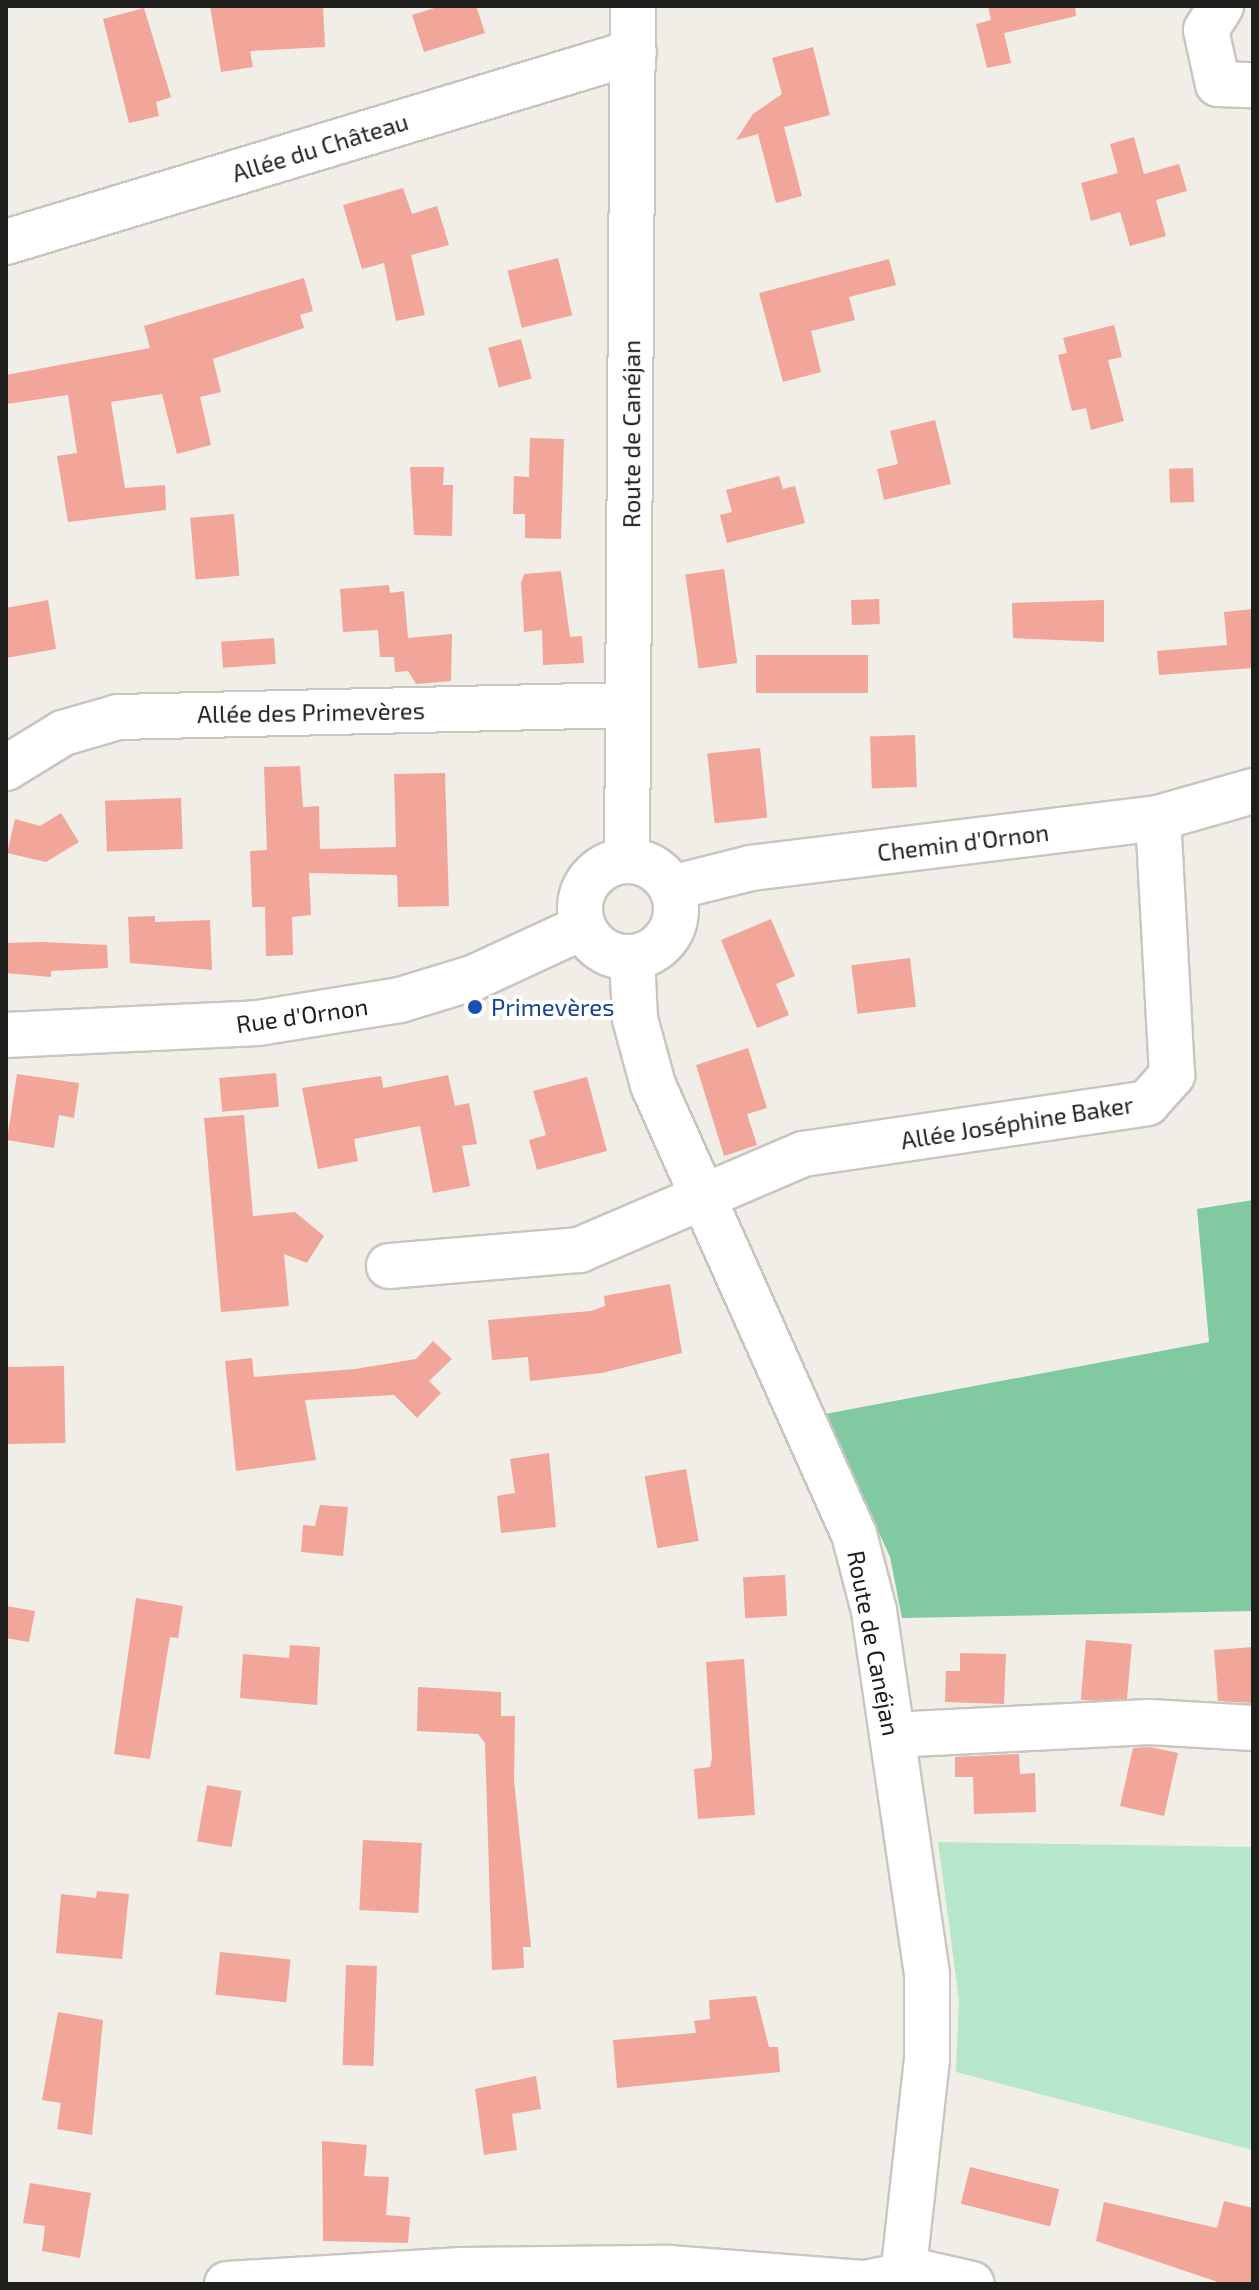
<!DOCTYPE html>
<html>
<head>
<meta charset="utf-8">
<style>
  body { margin:0 }
  #map { position:relative; width:1259px; height:2290px; overflow:hidden; background:#f0eee7; font-family:"Exo 2",sans-serif }
  div>[style] { position:absolute }
  [style*='--x'] { left:calc(var(--x)*1px); top:calc(var(--y)*1px); width:calc(var(--w)*1px); rotate:calc(var(--a)*1deg) }
  .green>* { inset:0; background:#b7e7cb }
  .forest>* { inset:0; background:#80c9a1 }
  .building>* { inset:0; background:#f2a599; transform-origin:0 0 }
  .roads { filter:drop-shadow(2px 0 #c8c6bf) drop-shadow(-2px 0 #c8c6bf) drop-shadow(0 2px #c8c6bf) drop-shadow(0 -2px #c8c6bf) }
  .minor>* { height:44px; margin:-22px; padding:0 22px; transform-origin:22px; border-radius:22px; background:#fff }
  .minor>.ring { margin:-22px; padding:0; box-sizing:content-box; background:none; border:44px solid #fff; border-radius:50% }
  .dots>* { width:22px; height:22px; translate:-50% -50%; box-sizing:border-box; border:4px solid #fff; border-radius:50% }
  span { translate:-50% -50%; white-space:nowrap; text-align:center; line-height:1.15; -webkit-text-stroke:8px #fff; paint-order:stroke }
  .street-label { font-size:24px; color:#1e1e1b }
  .transit-label { font-size:24px; color:#164399 }
  .left { translate:0 -50%; text-align:left }
  .frame { position:absolute; inset:0; border:8px solid #1e1e1b; pointer-events:none }
</style>
</head>
<body>
<div id="map">
  <div class="green">
    <i style="clip-path:polygon(938px 1842px,1253px 1847px,1253px 2150px,956px 2072px,959px 2000px)"></i>
  </div>
  <div class="forest">
    <i style="clip-path:polygon(1253px 1200px,1253px 1611px,902px 1618px,890px 1557px,825px 1414px,1209px 1342px,1197px 1209px)"></i>
  </div>
  <div class="building">
    <i style="clip-path:polygon(210px 6px,323px 6px,325px 47px,250px 51px,253px 67px,221px 72px)"></i>
    <i style="clip-path:polygon(441px 6px,476px 6px,485px 33px,424px 52px,412px 15px)"></i>
    <i style="clip-path:polygon(988px 6px,1075px 6px,1076px 16px,1004px 33px,1011px 63px,987px 68px,976px 24px,991px 20px)"></i>
    <i style="clip-path:polygon(144px 8px,171px 97px,156px 102px,159px 116px,129px 123px,103px 19px)"></i>
    <i style="clip-path:polygon(813px 47px,830px 115px,784px 127px,802px 196px,776px 203px,758px 134px,736px 140px,753px 114px,782px 94px,772px 58px)"></i>
    <i style="clip-path:polygon(1134px 137px,1144px 174px,1179px 164px,1187px 191px,1156px 200px,1166px 236px,1130px 246px,1120px 212px,1091px 221px,1081px 183px,1118px 173px,1110px 144px)"></i>
    <i style="clip-path:polygon(403px 188px,412px 214px,437px 206px,449px 245px,411px 255px,425px 315px,396px 321px,384px 263px,362px 269px,343px 205px)"></i>
    <i style="left:558px;top:258px;width:59px;height:52px;rotate:76deg"></i>
    <i style="clip-path:polygon(889px 259px,896px 285px,849px 297px,855px 320px,811px 331px,821px 372px,783px 382px,759px 293px)"></i>
    <i style="clip-path:polygon(304px 278px,313px 311px,300px 315px,304px 328px,213px 359px,221px 392px,200px 397px,211px 445px,177px 454px,162px 394px,111px 402px,125px 488px,165px 485px,166px 510px,68px 522px,57px 456px,77px 453px,68px 395px,6px 404px,6px 375px,150px 348px,144px 326px)"></i>
    <i style="clip-path:polygon(1114px 325px,1122px 357px,1108px 360px,1124px 421px,1091px 430px,1086px 408px,1072px 411px,1058px 355px,1067px 353px,1063px 338px)"></i>
    <i style="left:521px;top:339px;width:41px;height:34px;rotate:75deg"></i>
    <i style="clip-path:polygon(935px 420px,951px 484px,884px 500px,877px 469px,898px 464px,890px 431px)"></i>
    <i style="clip-path:polygon(530px 438px,564px 439px,561px 539px,525px 538px,525px 514px,513px 514px,514px 476px,529px 477px)"></i>
    <i style="clip-path:polygon(410px 467px,444px 467px,443px 485px,453px 485px,452px 536px,414px 535px)"></i>
    <i style="left:1193px;top:468px;width:34px;height:24px;rotate:88deg"></i>
    <i style="clip-path:polygon(779px 476px,783px 489px,795px 486px,805px 523px,727px 543px,720px 515px,732px 512px,726px 490px)"></i>
    <i style="left:234px;top:514px;width:62px;height:44px;rotate:85deg"></i>
    <i style="left:724px;top:569px;width:95px;height:39px;rotate:82deg"></i>
    <i style="clip-path:polygon(561px 571px,570px 637px,582px 636px,584px 663px,543px 665px,542px 630px,524px 632px,521px 583px,524px 574px)"></i>
    <i style="clip-path:polygon(389px 585px,390px 593px,404px 591px,408px 638px,452px 634px,451px 681px,416px 684px,408px 671px,395px 672px,394px 657px,380px 657px,378px 630px,343px 632px,340px 589px)"></i>
    <i style="left:879px;top:599px;width:25px;height:28px;rotate:88deg"></i>
    <i style="clip-path:polygon(48px 600px,56px 649px,6px 658px,6px 608px)"></i>
    <i style="clip-path:polygon(1104px 600px,1104px 642px,1013px 638px,1012px 603px)"></i>
    <i style="clip-path:polygon(1253px 609px,1253px 668px,1159px 675px,1157px 651px,1227px 645px,1224px 612px)"></i>
    <i style="left:274px;top:638px;width:26px;height:53px;rotate:86deg"></i>
    <i style="left:868px;top:655px;width:38px;height:112px;rotate:90deg"></i>
    <i style="left:915px;top:735px;width:52px;height:45px;rotate:88deg"></i>
    <i style="left:760px;top:748px;width:70px;height:53px;rotate:84deg"></i>
    <i style="clip-path:polygon(300px 766px,303px 807px,319px 806px,320px 849px,396px 847px,394px 774px,445px 773px,449px 906px,398px 907px,397px 875px,309px 873px,311px 915px,292px 917px,293px 955px,266px 956px,265px 907px,252px 907px,250px 851px,267px 850px,264px 767px)"></i>
    <i style="left:181px;top:798px;width:51px;height:76px;rotate:88deg"></i>
    <i style="clip-path:polygon(61px 813px,79px 842px,46px 862px,7px 853px,15px 819px,40px 826px)"></i>
    <i style="clip-path:polygon(155px 916px,155px 922px,210px 920px,212px 970px,130px 963px,128px 917px)"></i>
    <i style="clip-path:polygon(771px 919px,795px 976px,776px 984px,789px 1015px,757px 1028px,721px 940px)"></i>
    <i style="clip-path:polygon(42px 942px,107px 945px,108px 968px,51px 971px,51px 977px,6px 973px,6px 943px)"></i>
    <i style="left:910px;top:958px;width:49px;height:59px;rotate:83deg"></i>
    <i style="clip-path:polygon(748px 1048px,767px 1108px,747px 1114px,757px 1145px,724px 1156px,696px 1065px)"></i>
    <i style="left:276px;top:1073px;width:34px;height:57px;rotate:85deg"></i>
    <i style="clip-path:polygon(17px 1074px,79px 1083px,74px 1118px,59px 1115px,54px 1148px,7px 1140px)"></i>
    <i style="clip-path:polygon(448px 1075px,455px 1106px,469px 1103px,477px 1144px,462px 1146px,470px 1186px,433px 1193px,420px 1126px,354px 1139px,358px 1161px,318px 1169px,302px 1088px,381px 1076px,383px 1088px)"></i>
    <i style="clip-path:polygon(587px 1077px,607px 1151px,537px 1170px,529px 1140px,546px 1135px,533px 1091px)"></i>
    <i style="clip-path:polygon(244px 1115px,253px 1216px,295px 1212px,324px 1236px,307px 1263px,284px 1254px,289px 1306px,221px 1312px,204px 1118px)"></i>
    <i style="clip-path:polygon(670px 1284px,682px 1353px,602px 1373px,530px 1381px,528px 1357px,492px 1360px,488px 1320px,591px 1311px,605px 1306px,604px 1296px)"></i>
    <i style="clip-path:polygon(433px 1341px,452px 1359px,429px 1381px,441px 1393px,417px 1418px,394px 1395px,305px 1400px,316px 1460px,236px 1471px,225px 1361px,252px 1358px,254px 1377px,355px 1369px,416px 1359px)"></i>
    <i style="left:64px;top:1366px;width:77px;height:58px;rotate:89deg"></i>
    <i style="clip-path:polygon(549px 1453px,556px 1527px,501px 1533px,497px 1496px,515px 1493px,510px 1459px)"></i>
    <i style="left:686px;top:1469px;width:73px;height:42px;rotate:80deg"></i>
    <i style="clip-path:polygon(320px 1505px,348px 1507px,343px 1556px,301px 1552px,303px 1525px,315px 1526px)"></i>
    <i style="left:785px;top:1575px;width:41px;height:42px;rotate:87deg"></i>
    <i style="clip-path:polygon(136px 1598px,183px 1606px,178px 1638px,170px 1637px,150px 1759px,114px 1754px)"></i>
    <i style="clip-path:polygon(6px 1606px,35px 1611px,29px 1642px,6px 1638px)"></i>
    <i style="left:1086px;top:1640px;width:46px;height:60px;rotate:5deg"></i>
    <i style="clip-path:polygon(290px 1645px,320px 1647px,317px 1705px,240px 1698px,243px 1654px,289px 1658px)"></i>
    <i style="clip-path:polygon(1253px 1647px,1253px 1703px,1218px 1701px,1214px 1650px)"></i>
    <i style="clip-path:polygon(960px 1653px,1006px 1654px,1004px 1704px,945px 1702px,946px 1671px,960px 1671px)"></i>
    <i style="clip-path:polygon(744px 1659px,755px 1815px,698px 1819px,694px 1769px,710px 1767px,712px 1758px,706px 1662px)"></i>
    <i style="clip-path:polygon(418px 1687px,501px 1692px,501px 1716px,515px 1716px,514px 1780px,531px 1947px,523px 1947px,524px 1968px,492px 1970px,485px 1743px,478px 1734px,417px 1731px)"></i>
    <i style="clip-path:polygon(1150px 1747px,1178px 1753px,1164px 1816px,1120px 1806px,1133px 1748px)"></i>
    <i style="clip-path:polygon(1019px 1754px,1020px 1774px,1035px 1773px,1036px 1812px,974px 1814px,973px 1777px,955px 1777px,955px 1757px)"></i>
    <i style="left:207px;top:1785px;width:35px;height:57px;rotate:10deg"></i>
    <i style="left:363px;top:1840px;width:59px;height:70px;rotate:3deg"></i>
    <i style="clip-path:polygon(97px 1891px,129px 1894px,122px 1959px,56px 1953px,61px 1894px,96px 1898px)"></i>
    <i style="left:220px;top:1952px;width:71px;height:43px;rotate:6deg"></i>
    <i style="left:346px;top:1965px;width:31px;height:100px;rotate:2deg"></i>
    <i style="clip-path:polygon(756px 1996px,769px 2047px,778px 2047px,780px 2072px,617px 2088px,613px 2040px,696px 2033px,694px 2021px,710px 2019px,709px 2000px)"></i>
    <i style="clip-path:polygon(58px 2012px,103px 2020px,92px 2135px,57px 2129px,61px 2103px,42px 2100px)"></i>
    <i style="clip-path:polygon(536px 2076px,541px 2109px,512px 2114px,517px 2150px,484px 2155px,475px 2089px)"></i>
    <i style="clip-path:polygon(322px 2141px,367px 2145px,364px 2176px,389px 2177px,386px 2215px,410px 2217px,408px 2243px,323px 2241px)"></i>
    <i style="left:970px;top:2167px;width:92px;height:38px;rotate:14deg"></i>
    <i style="clip-path:polygon(30px 2183px,91px 2193px,80px 2258px,42px 2251px,45px 2226px,23px 2223px)"></i>
    <i style="clip-path:polygon(1224px 2201px,1253px 2208px,1253px 2284px,1224px 2284px,1096px 2241px,1104px 2202px,1217px 2228px)"></i>
  </div>
  <div class="roads">
    <div class="minor">
      <i style="--x:1221;--y:6;--w:28;--a:122"></i>
      <i style="--x:1206;--y:30;--w:55;--a:77.5"></i>
      <i style="--x:1218;--y:84;--w:35;--a:2"></i>
      <i style="--x:6;--y:242;--w:656;--a:-16.83"></i>
      <i style="--x:6;--y:768;--w:67;--a:-31.6"></i>
      <i style="--x:63;--y:733;--w:57;--a:-16.2"></i>
      <i style="--x:118;--y:717;--w:509;--a:-1.35"></i>
      <i style="--x:627;--y:861;--w:855;--a:-89.6"></i>
      <i class="ring" style="left:580px;top:861px;width:52px;height:52px"></i>
      <i style="--x:671;--y:888;--w:82;--a:-14"></i>
      <i style="--x:751;--y:868;--w:410;--a:-7"></i>
      <i style="--x:1158;--y:818;--w:99;--a:-15.9"></i>
      <i style="--x:632;--y:957;--w:62;--a:87.2"></i>
      <i style="--x:635;--y:1019;--w:68;--a:74.7"></i>
      <i style="--x:653;--y:1085;--w:492;--a:65.9"></i>
      <i style="--x:854;--y:1534;--w:80;--a:75.4"></i>
      <i style="--x:874;--y:1611;--w:367;--a:81.7"></i>
      <i style="--x:927;--y:1974;--w:85;--a:90"></i>
      <i style="--x:927;--y:2059;--w:226;--a:96.3"></i>
      <i style="--x:6;--y:1035;--w:252;--a:-2.7"></i>
      <i style="--x:258;--y:1023;--w:144;--a:-9.2"></i>
      <i style="--x:400;--y:1000;--w:78;--a:-17"></i>
      <i style="--x:475;--y:977;--w:119;--a:-24.8"></i>
      <i style="--x:389;--y:1266;--w:191;--a:-4.8"></i>
      <i style="--x:579;--y:1250;--w:244;--a:-23.2"></i>
      <i style="--x:803;--y:1154;--w:348;--a:-8.4"></i>
      <i style="--x:1147;--y:1103;--w:38;--a:-48"></i>
      <i style="--x:1172;--y:1075;--w:257;--a:-93.1"></i>
      <i style="--x:892;--y:1735;--w:258;--a:-2.9"></i>
      <i style="--x:1150;--y:1722;--w:103;--a:3.3"></i>
      <i style="--x:227;--y:2284;--w:236;--a:-3.4"></i>
      <i style="--x:463;--y:2270;--w:206;--a:-0.6"></i>
      <i style="--x:669;--y:2268;--w:197;--a:4.4"></i>
      <i style="--x:865;--y:2283;--w:55;--a:-11.5"></i>
      <i style="--x:919;--y:2272;--w:54;--a:12.8"></i>
    </div>
  </div>
  <div class="dots">
    <i style="left:475px;top:1007px;background:#1a4fb4"></i>
  </div>
  <div class="street-label">
    <span style="left:320px;top:147px;rotate:-17deg">Allée du Château</span>
    <span style="left:631px;top:434px;rotate:-90deg">Route de Canéjan</span>
    <span style="left:311px;top:712px;rotate:-1deg">Allée des Primevères</span>
    <span style="left:963px;top:842px;rotate:-7deg">Chemin d'Ornon</span>
    <span style="left:302px;top:1015px;rotate:-8deg">Rue d'Ornon</span>
    <span style="left:1017px;top:1122px;rotate:-9deg">Allée Joséphine Baker</span>
    <span style="left:874px;top:1643px;rotate:79deg">Route de Canéjan</span>
  </div>
  <div class="transit-label">
    <span class="left" style="left:491px;top:1007px">Primevères</span>
  </div>
  <div class="frame"></div>
</div>
</body>
</html>
